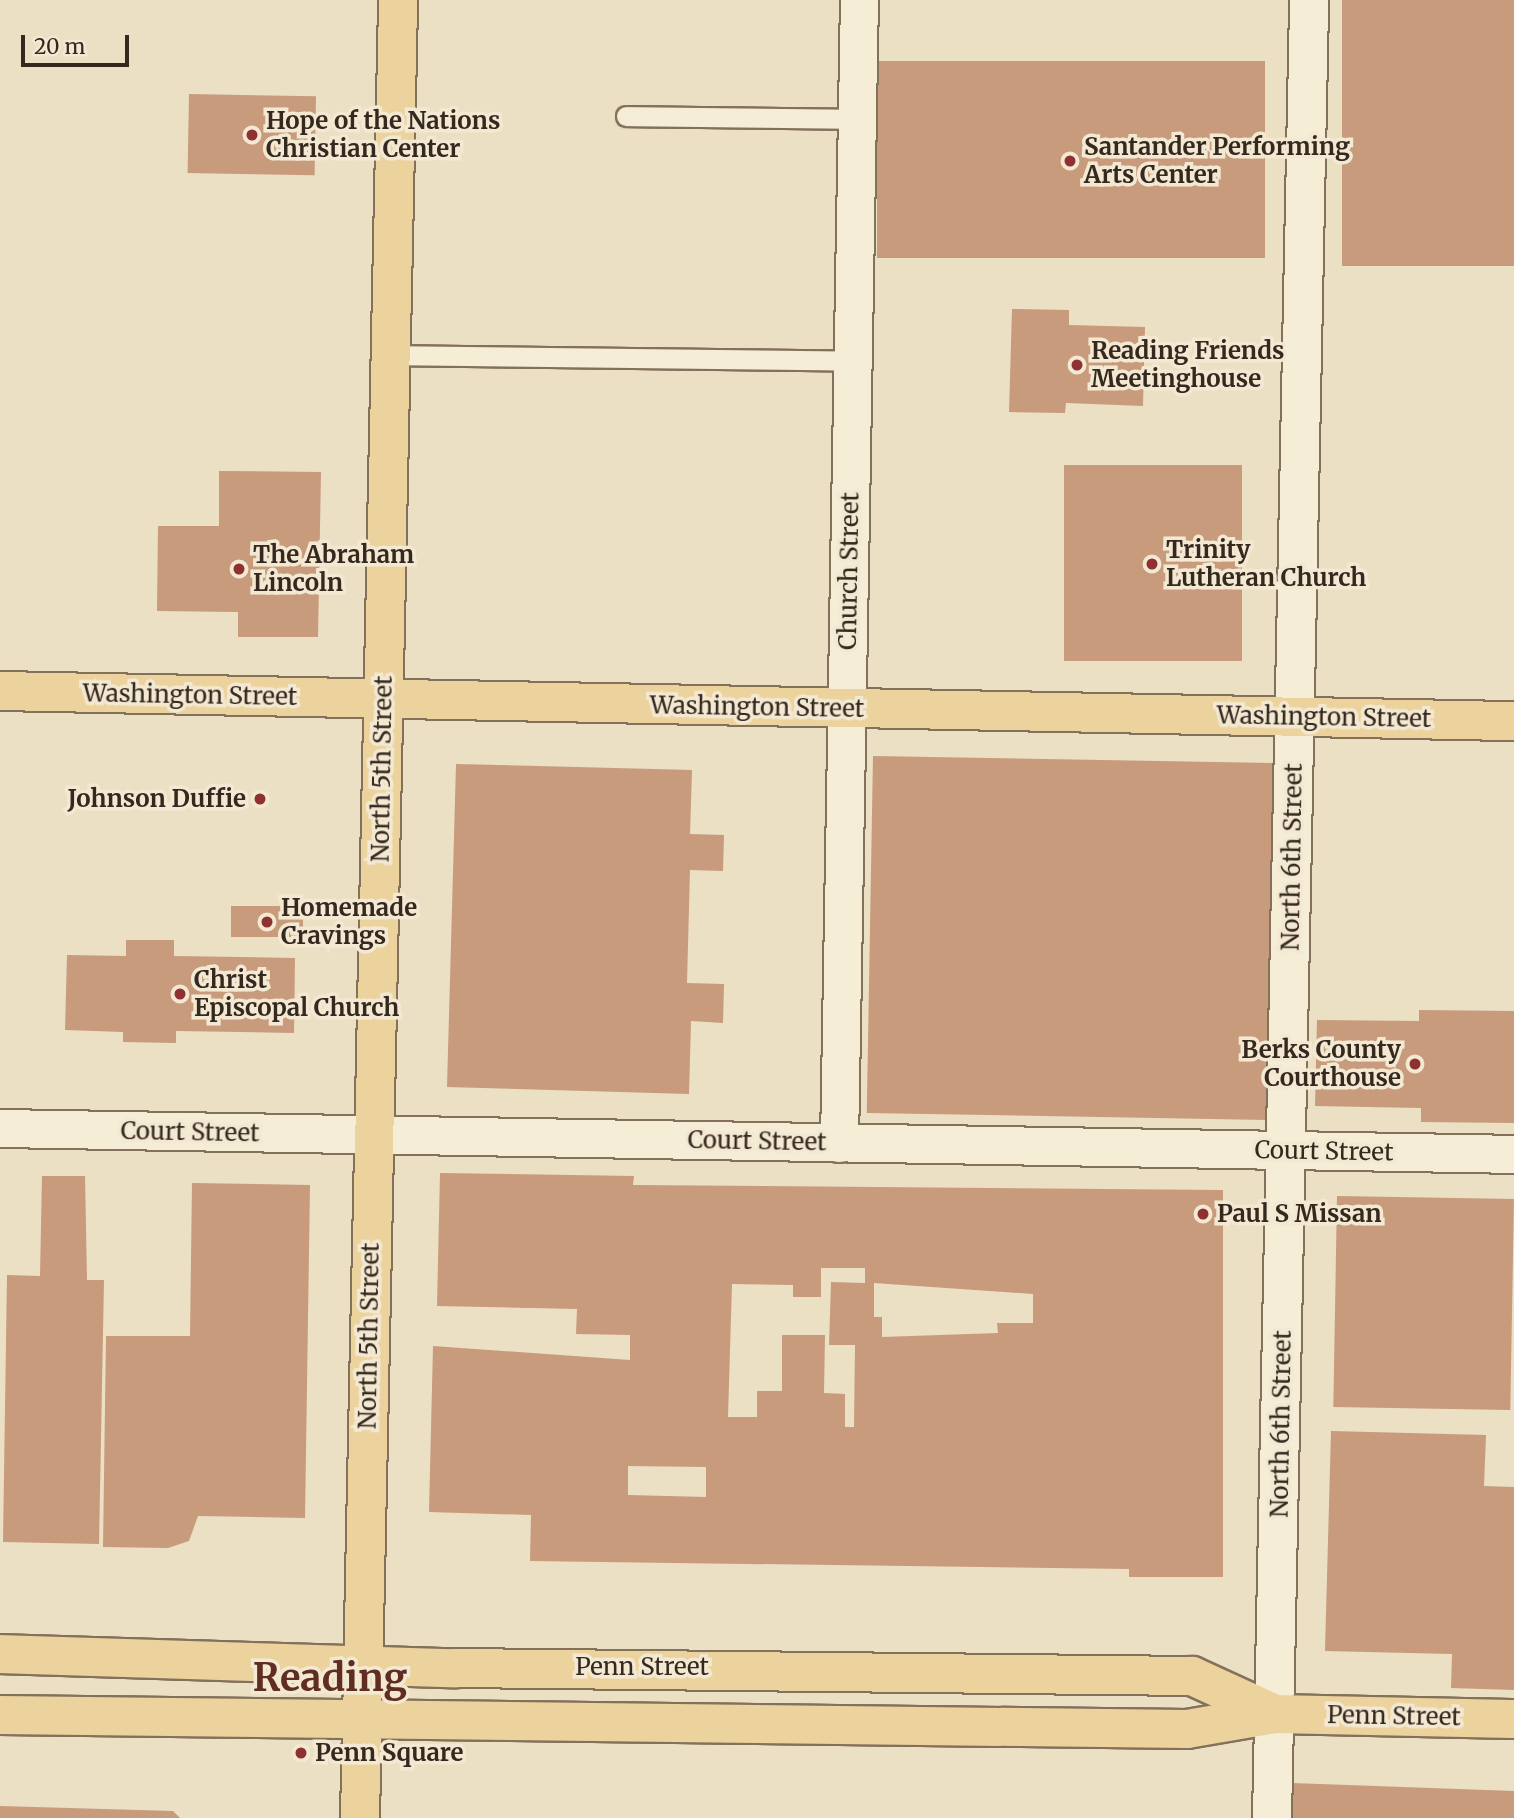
<!DOCTYPE html>
<html>
<head>
<meta charset="utf-8">
<style>
  body { margin:0 }
  #map { position:relative; width:1514px; height:1818px; overflow:hidden; background:#ebdfc4; font-family:Merriweather,serif }
  div>[style] { position:absolute }
  [style*='--x'] { left:calc(var(--x)*1px); top:calc(var(--y)*1px); width:calc(var(--w)*1px); rotate:calc(var(--a)*1deg) }
  .building>* { inset:0; background:#c79b7c; transform-origin:0 0 }
  .roads { filter:drop-shadow(2px 0 #84715c) drop-shadow(-2px 0 #84715c) drop-shadow(0 2px #84715c) drop-shadow(0 -2px #84715c) }
  .service>* { height:19px; margin:-9.5px; padding:0 9.5px; transform-origin:9.5px; border-radius:9.5px; background:#f6edd7 }
  .minor>* { height:37px; margin:-18.5px; padding:0 18.5px; transform-origin:18.5px; border-radius:18.5px; background:#f6edd7 }
  .tertiary>* { height:38px; margin:-19px; padding:0 19px; transform-origin:19px; border-radius:19px; background:#f6edd7 }
  .primary>* { height:38px; margin:-19px; padding:0 19px; transform-origin:19px; border-radius:19px; background:#ecd39e }
  .dots>* { width:19px; height:19px; translate:-50% -50%; box-sizing:border-box; border:4px solid #f3e9d3; border-radius:50% }
  span { translate:-50% -50%; white-space:nowrap; text-align:center; line-height:1.15; -webkit-text-stroke:7px #f3e9d3; paint-order:stroke }
  .poi-label { font-size:24px; color:#35291f; font-weight:700 }
  .left { translate:0 -50%; text-align:left }
  .right { translate:-100% -50%; text-align:right }
  .street-label { font-size:24px; color:#35291f }
  .town-label { font-size:38px; color:#5f2d21; font-weight:700 }
  .scale { position:absolute; left:21px; top:35px; width:108px; height:32px; box-sizing:border-box; border:4px solid #35291f; border-top:0; padding-left:9px; font-size:21px; line-height:24px; white-space:nowrap; color:#35291f; -webkit-text-stroke:5px #f3e9d3; paint-order:stroke }
</style>
</head>
<body>
<div id="map">
  <div class="building">
    <i style="left:1342px;top:0;width:172px;height:266px"></i>
    <i style="left:877px;top:61px;width:388px;height:197px"></i>
    <i style="left:189px;top:94px;width:127px;height:79px;rotate:1deg"></i>
    <i style="clip-path:polygon(1012px 309px,1069px 310px,1069px 325px,1145px 327px,1143px 406px,1066px 403px,1065px 413px,1009px 412px)"></i>
    <i style="left:1064px;top:465px;width:178px;height:196px"></i>
    <i style="clip-path:polygon(219px 471px,321px 472px,318px 637px,238px 637px,238px 612px,157px 611px,158px 526px,219px 526px)"></i>
    <i style="left:873px;top:756px;width:401px;height:357px;rotate:1deg"></i>
    <i style="clip-path:polygon(456px 764px,692px 770px,690px 834px,724px 835px,723px 871px,690px 870px,687px 983px,724px 984px,723px 1023px,691px 1021px,689px 1094px,447px 1087px)"></i>
    <i style="left:303px;top:906px;width:31px;height:72px;rotate:90deg"></i>
    <i style="clip-path:polygon(126px 940px,174px 940px,174px 956px,295px 958px,294px 1033px,176px 1031px,176px 1043px,123px 1042px,123px 1032px,65px 1030px,67px 955px,126px 956px)"></i>
    <i style="clip-path:polygon(1419px 1010px,1514px 1011px,1514px 1123px,1421px 1122px,1421px 1108px,1315px 1106px,1317px 1020px,1419px 1021px)"></i>
    <i style="clip-path:polygon(evenodd,440px 1173px,634px 1176px,633px 1185px,1223px 1190px,1223px 1577px,1129px 1577px,1129px 1569px,530px 1561px,531px 1515px,429px 1512px,433px 1346px,630px 1360px,630px 1335px,576px 1334px,577px 1309px,437px 1306px,440px 1173px,821px 1268px,865px 1268px,865px 1283px,831px 1282px,829px 1345px,855px 1345px,854px 1427px,845px 1427px,845px 1394px,824px 1393px,825px 1335px,782px 1335px,782px 1391px,757px 1391px,757px 1417px,728px 1417px,732px 1284px,793px 1285px,793px 1297px,821px 1297px,821px 1268px,440px 1173px,874px 1283px,1033px 1294px,1033px 1323px,997px 1323px,998px 1333px,882px 1337px,882px 1317px,874px 1317px,874px 1283px,440px 1173px,628px 1466px,706px 1467px,706px 1497px,628px 1495px,628px 1466px)"></i>
    <i style="clip-path:polygon(42px 1176px,85px 1176px,87px 1280px,104px 1280px,99px 1544px,3px 1542px,7px 1275px,40px 1276px)"></i>
    <i style="clip-path:polygon(192px 1183px,310px 1185px,305px 1518px,198px 1516px,189px 1541px,168px 1548px,103px 1547px,106px 1336px,190px 1336px)"></i>
    <i style="left:1337px;top:1196px;width:177px;height:211px;rotate:1deg"></i>
    <i style="clip-path:polygon(1331px 1431px,1486px 1435px,1484px 1486px,1514px 1487px,1514px 1690px,1451px 1688px,1452px 1654px,1325px 1651px)"></i>
    <i style="clip-path:polygon(1292px 1783px,1514px 1791px,1514px 1818px,1291px 1818px)"></i>
    <i style="clip-path:polygon(0 1806px,173px 1811px,180px 1818px,0 1818px)"></i>
  </div>
  <div class="roads">
    <div class="service">
      <i style="--x:626;--y:116;--w:231;--a:0.7"></i>
      <i style="--x:391;--y:355;--w:462;--a:0.7"></i>
    </div>
    <div class="minor">
      <i style="--x:0;--y:1128;--w:1514;--a:0.98"></i>
      <i style="--x:839;--y:1143;--w:1143;--a:-89"></i>
    </div>
    <div class="tertiary">
      <i style="--x:1272;--y:1818;--w:1818;--a:-88.83"></i>
    </div>
    <div class="primary">
      <i style="--x:0;--y:691;--w:1514;--a:1.14"></i>
      <i style="--x:0;--y:1654;--w:455;--a:1.8"></i>
      <i style="--x:455;--y:1668;--w:737;--a:0.62"></i>
      <i style="--x:1192;--y:1676;--w:91;--a:24.6"></i>
      <i style="--x:0;--y:1715;--w:1187;--a:0.68"></i>
      <i style="--x:1187;--y:1729;--w:89;--a:-9.7"></i>
      <i style="--x:1275;--y:1714;--w:239;--a:1.2"></i>
      <i style="--x:360;--y:1818;--w:1818;--a:-88.8"></i>
    </div>
  </div>
  <div class="dots">
    <i style="left:252px;top:135px;background:#8f3031"></i>
    <i style="left:1070px;top:161px;background:#8f3031"></i>
    <i style="left:1077px;top:365px;background:#8f3031"></i>
    <i style="left:1152px;top:564px;background:#8f3031"></i>
    <i style="left:239px;top:569px;background:#8f3031"></i>
    <i style="left:260px;top:799px;background:#8f3031"></i>
    <i style="left:267px;top:922px;background:#8f3031"></i>
    <i style="left:180px;top:994px;background:#8f3031"></i>
    <i style="left:1415px;top:1064px;background:#8f3031"></i>
    <i style="left:1203px;top:1214px;background:#8f3031"></i>
    <i style="left:301px;top:1753px;background:#8f3031"></i>
  </div>
  <div class="poi-label">
    <span class="left" style="left:266px;top:135px">Hope of the Nations<br>Christian Center</span>
    <span class="left" style="left:1084px;top:161px">Santander Performing<br>Arts Center</span>
    <span class="left" style="left:1091px;top:365px">Reading Friends<br>Meetinghouse</span>
    <span class="left" style="left:1166px;top:564px">Trinity<br>Lutheran Church</span>
    <span class="left" style="left:253px;top:569px">The Abraham<br>Lincoln</span>
    <span class="right" style="left:246px;top:799px">Johnson Duffie</span>
    <span class="left" style="left:281px;top:922px">Homemade<br>Cravings</span>
    <span class="left" style="left:194px;top:994px">Christ<br>Episcopal Church</span>
    <span class="right" style="left:1401px;top:1064px">Berks County<br>Courthouse</span>
    <span class="left" style="left:1217px;top:1214px">Paul S Missan</span>
    <span class="left" style="left:315px;top:1753px">Penn Square</span>
  </div>
  <div class="street-label">
    <span style="left:849px;top:571px;rotate:-89deg">Church Street</span>
    <span style="left:190px;top:695px;rotate:1deg">Washington Street</span>
    <span style="left:757px;top:707px;rotate:1deg">Washington Street</span>
    <span style="left:1324px;top:717px;rotate:1deg">Washington Street</span>
    <span style="left:382px;top:769px;rotate:-89deg">North 5th Street</span>
    <span style="left:1292px;top:857px;rotate:-89deg">North 6th Street</span>
    <span style="left:190px;top:1132px;rotate:1deg">Court Street</span>
    <span style="left:757px;top:1141px;rotate:1deg">Court Street</span>
    <span style="left:1324px;top:1151px;rotate:1deg">Court Street</span>
    <span style="left:369px;top:1336px;rotate:-89deg">North 5th Street</span>
    <span style="left:1281px;top:1424px;rotate:-89deg">North 6th Street</span>
    <span style="left:642px;top:1667px">Penn Street</span>
    <span style="left:1394px;top:1716px;rotate:1deg">Penn Street</span>
  </div>
  <div class="town-label">
    <span style="left:330px;top:1678px">Reading</span>
  </div>
  <div class="scale">20 m</div>
</div>
</body>
</html>
